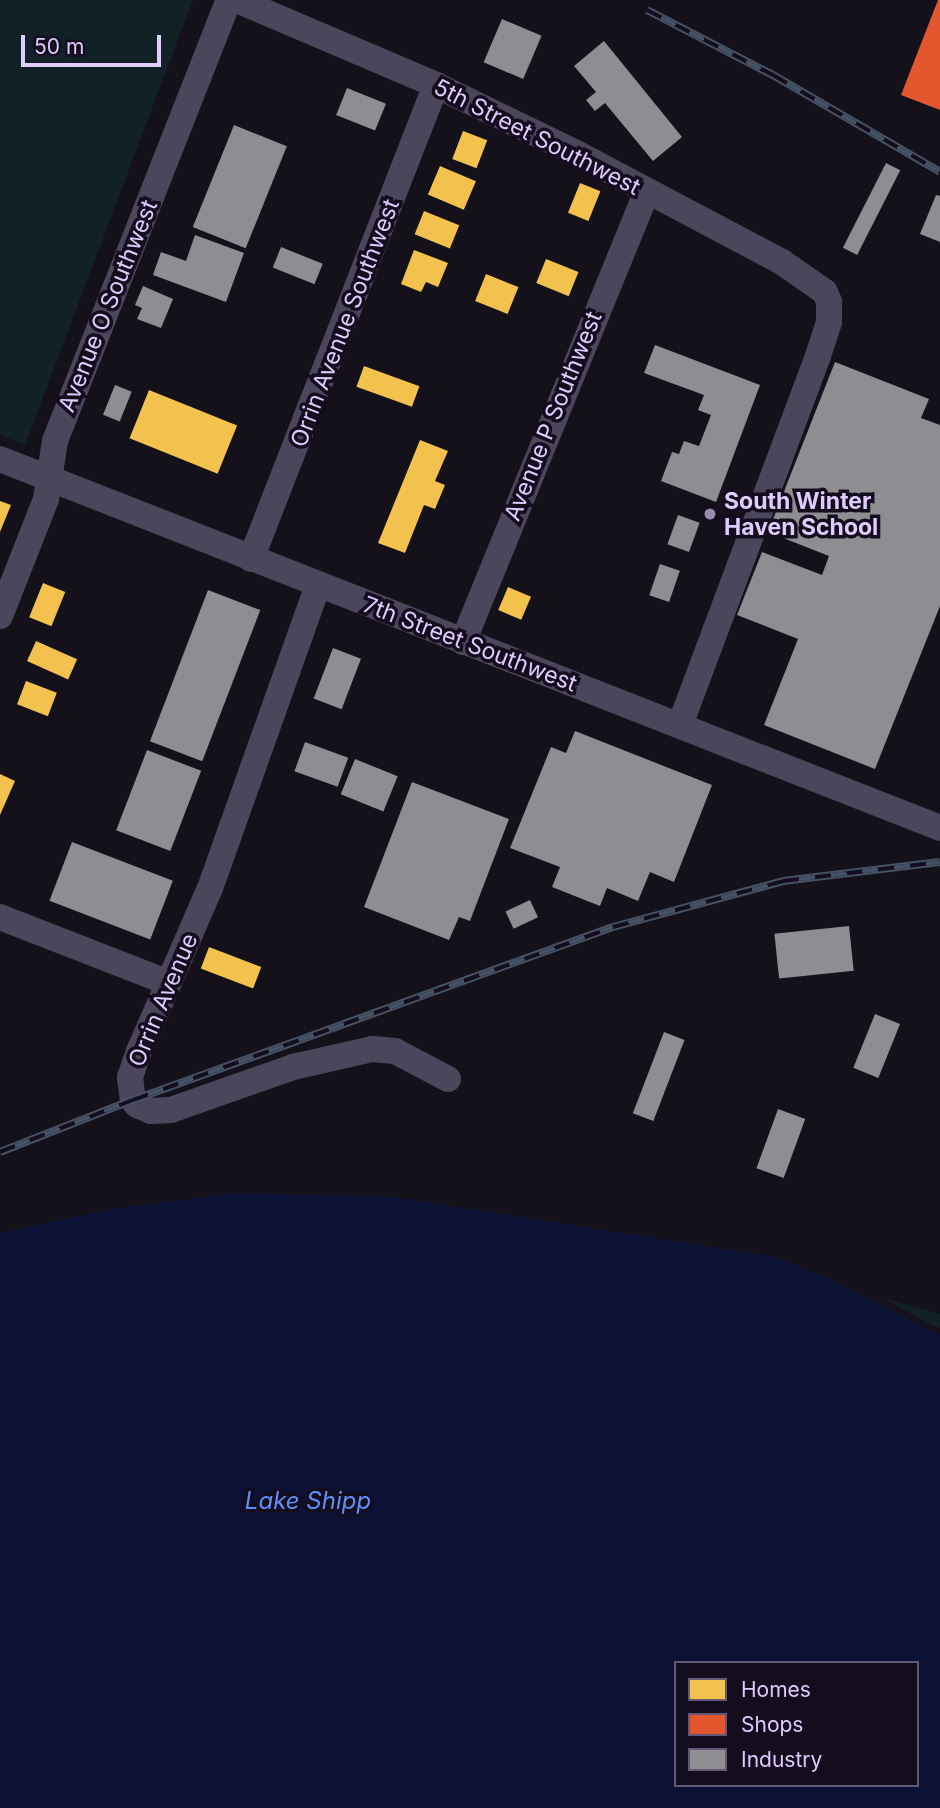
<!DOCTYPE html>
<html>
<head>
<meta charset="utf-8">
<style>
  body { margin:0 }
  #map { position:relative; width:940px; height:1808px; overflow:hidden; background:#15111a; font-family:Inter,sans-serif }
  div>[style] { position:absolute }
  [style*='--x'] { left:calc(var(--x)*1px); top:calc(var(--y)*1px); width:calc(var(--w)*1px); rotate:calc(var(--a)*1deg) }
  .green>* { inset:0; background:#112125 }
  .water>* { inset:0; background:#0c1136 }
  .homes>* { inset:0; background:#f2c14e; transform-origin:0 0 }
  .shops>* { inset:0; background:#e4572e }
  .industry>* { inset:0; background:#8d8d92; transform-origin:0 0 }
  .minor>* { height:26px; margin:-13px; padding:0 13px; transform-origin:13px; border-radius:13px; background:#4b465b }
  .rail>* { height:8px; margin-top:-4px; transform-origin:0; background:repeating-linear-gradient(90deg,#140d1e 0 16px,#455165 0 32px); box-sizing:border-box; border-block:2px solid #455165 }
  .dots>* { width:19px; height:19px; translate:-50% -50%; box-sizing:border-box; border:4px solid #140d1e; border-radius:50% }
  span { translate:-50% -50%; white-space:nowrap; text-align:center; line-height:1.15; -webkit-text-stroke:7px #140d1e; paint-order:stroke }
  .street-label { font-size:23px; color:#ddccfd }
  .poi-label { font-size:23px; color:#ddccfd; font-weight:700 }
  .left { translate:0 -50%; text-align:left }
  .water-label { font-size:24px; color:#5f8df8; font-style:italic }
  .legend { position:absolute; left:674px; top:1661px; width:245px; height:126px; box-sizing:border-box; background:#140d1e; border:2px solid #645977; margin:0; padding:9px 12px; list-style:none; font-size:21px; color:#ddccfd }
  .legend li { display:flex; align-items:center; gap:14px; height:35px }
  .legend b { width:35px; border:2px solid #645977 }
  .scale { position:absolute; left:21px; top:35px; width:140px; height:32px; box-sizing:border-box; border:4px solid #ddccfd; border-top:0; padding-left:9px; font-size:21px; line-height:24px; white-space:nowrap; color:#ddccfd; -webkit-text-stroke:5px #140d1e; paint-order:stroke }
</style>
</head>
<body>
<div id="map">
  <div class="green">
    <i style="clip-path:polygon(0 0,193px 0,25px 445px,0 435px)"></i>
    <i style="clip-path:polygon(883px 1298px,940px 1314px,940px 1328px,931px 1325px)"></i>
  </div>
  <div class="water">
    <i style="clip-path:polygon(evenodd,235px 1193px,394px 1197px,775px 1257px,826px 1277px,940px 1336px,940px 1808px,0 1808px,0 1233px,113px 1209px,235px 1193px,676px 1663px,917px 1663px,917px 1785px,676px 1785px,676px 1663px)"></i>
  </div>
  <div class="homes">
    <i style="left:463px;top:131px;width:26px;height:30px;rotate:21deg"></i>
    <i style="left:440px;top:166px;width:39px;height:31px;rotate:23deg"></i>
    <i style="left:580px;top:183px;width:22px;height:32px;rotate:22deg"></i>
    <i style="left:424px;top:211px;width:38px;height:25px;rotate:22deg"></i>
    <i style="clip-path:polygon(414px 250px,448px 263px,438px 287px,426px 282px,421px 292px,401px 284px)"></i>
    <i style="left:546px;top:259px;width:35px;height:26px;rotate:22deg"></i>
    <i style="left:486px;top:274px;width:35px;height:29px;rotate:22deg"></i>
    <i style="left:364px;top:366px;width:59px;height:22px;rotate:20deg"></i>
    <i style="left:149px;top:390px;width:95px;height:52px;rotate:22deg"></i>
    <i style="clip-path:polygon(420px 440px,448px 451px,435px 481px,445px 485px,435px 509px,424px 505px,405px 553px,378px 543px)"></i>
    <i style="clip-path:polygon(0 501px,11px 505px,0 532px)"></i>
    <i style="left:43px;top:583px;width:24px;height:37px;rotate:22deg"></i>
    <i style="left:508px;top:587px;width:25px;height:25px;rotate:23deg"></i>
    <i style="left:36px;top:641px;width:45px;height:22px;rotate:24deg"></i>
    <i style="left:26px;top:681px;width:33px;height:25px;rotate:21deg"></i>
    <i style="clip-path:polygon(0 774px,15px 781px,0 815px)"></i>
    <i style="left:209px;top:947px;width:56px;height:23px;rotate:21deg"></i>
  </div>
  <div class="shops">
    <i style="clip-path:polygon(938px 0,940px 0,940px 110px,901px 95px)"></i>
  </div>
  <div class="industry">
    <i style="left:502px;top:19px;width:43px;height:47px;rotate:23deg"></i>
    <i style="clip-path:polygon(604px 41px,682px 137px,653px 161px,605px 103px,595px 111px,586px 100px,596px 92px,574px 66px)"></i>
    <i style="left:347px;top:88px;width:42px;height:29px;rotate:22deg"></i>
    <i style="left:234px;top:125px;width:57px;height:110px;rotate:22deg"></i>
    <i style="left:886px;top:163px;width:16px;height:95px;rotate:27deg"></i>
    <i style="clip-path:polygon(936px 195px,940px 196px,940px 242px,920px 234px)"></i>
    <i style="clip-path:polygon(195px 235px,244px 253px,226px 302px,153px 275px,161px 252px,186px 261px)"></i>
    <i style="left:281px;top:247px;width:45px;height:22px;rotate:22deg"></i>
    <i style="clip-path:polygon(143px 286px,173px 299px,161px 328px,137px 319px,142px 308px,135px 305px)"></i>
    <i style="clip-path:polygon(655px 345px,760px 385px,716px 502px,661px 481px,672px 452px,679px 454px,684px 441px,699px 446px,711px 415px,698px 410px,704px 395px,644px 373px)"></i>
    <i style="clip-path:polygon(835px 362px,929px 399px,921px 418px,940px 425px,940px 606px,875px 769px,764px 725px,798px 639px,737px 615px,762px 552px,822px 575px,829px 556px,768px 532px)"></i>
    <i style="left:115px;top:385px;width:18px;height:32px;rotate:22deg"></i>
    <i style="left:678px;top:515px;width:23px;height:31px;rotate:20deg"></i>
    <i style="left:660px;top:564px;width:21px;height:33px;rotate:19deg"></i>
    <i style="left:208px;top:590px;width:56px;height:162px;rotate:21deg"></i>
    <i style="left:333px;top:648px;width:30px;height:54px;rotate:21deg"></i>
    <i style="clip-path:polygon(575px 731px,712px 785px,674px 882px,650px 872px,638px 901px,607px 888px,600px 906px,552px 887px,560px 867px,510px 848px,551px 747px,566px 753px)"></i>
    <i style="left:305px;top:742px;width:46px;height:31px;rotate:20deg"></i>
    <i style="left:147px;top:750px;width:58px;height:86px;rotate:21deg"></i>
    <i style="left:355px;top:759px;width:46px;height:38px;rotate:22deg"></i>
    <i style="clip-path:polygon(412px 782px,509px 819px,470px 921px,459px 917px,449px 940px,364px 907px)"></i>
    <i style="left:72px;top:842px;width:108px;height:63px;rotate:21deg"></i>
    <i style="left:530px;top:900px;width:19px;height:27px;rotate:65deg"></i>
    <i style="left:849px;top:926px;width:45px;height:75px;rotate:84deg"></i>
    <i style="left:875px;top:1014px;width:27px;height:58px;rotate:22deg"></i>
    <i style="left:664px;top:1032px;width:22px;height:87px;rotate:21deg"></i>
    <i style="left:778px;top:1109px;width:29px;height:63px;rotate:20deg"></i>
  </div>
  <div class="minor">
    <i style="--x:237;--y:0;--w:216;--a:23.1"></i>
    <i style="--x:436;--y:85;--w:158;--a:25.9"></i>
    <i style="--x:578;--y:154;--w:231;--a:27.9"></i>
    <i style="--x:782;--y:262;--w:52;--a:34.9"></i>
    <i style="--x:825;--y:292;--w:11;--a:68"></i>
    <i style="--x:829;--y:302;--w:20;--a:90"></i>
    <i style="--x:829;--y:322;--w:36;--a:108"></i>
    <i style="--x:818;--y:356;--w:394;--a:110.5"></i>
    <i style="--x:0;--y:459;--w:1010;--a:21.43"></i>
    <i style="--x:251;--y:559;--w:509;--a:-68.68"></i>
    <i style="--x:318;--y:585;--w:322;--a:109.6"></i>
    <i style="--x:210;--y:888;--w:178;--a:113.5"></i>
    <i style="--x:139;--y:1051;--w:28;--a:109"></i>
    <i style="--x:130;--y:1077;--w:23;--a:83"></i>
    <i style="--x:133;--y:1100;--w:6;--a:51"></i>
    <i style="--x:137;--y:1105;--w:15;--a:23"></i>
    <i style="--x:151;--y:1111;--w:20;--a:-3"></i>
    <i style="--x:171;--y:1110;--w:129;--a:-19.4"></i>
    <i style="--x:293;--y:1067;--w:81;--a:-12.8"></i>
    <i style="--x:372;--y:1049;--w:23;--a:5"></i>
    <i style="--x:395;--y:1051;--w:60;--a:27.8"></i>
    <i style="--x:0;--y:616;--w:126;--a:-68.5"></i>
    <i style="--x:46;--y:499;--w:59;--a:-81.2"></i>
    <i style="--x:55;--y:441;--w:474;--a:-68.5"></i>
    <i style="--x:463;--y:642;--w:486;--a:-67.8"></i>
    <i style="--x:0;--y:917;--w:181;--a:21.3"></i>
  </div>
  <div class="rail">
    <i style="--x:647;--y:10;--w:142;--a:27.3"></i>
    <i style="--x:773;--y:75;--w:193;--a:30.1"></i>
    <i style="--x:0;--y:1152;--w:143;--a:-21.4"></i>
    <i style="--x:133;--y:1100;--w:510;--a:-19.82"></i>
    <i style="--x:613;--y:927;--w:176;--a:-15.1"></i>
    <i style="--x:783;--y:881;--w:158;--a:-6.9"></i>
  </div>
  <div class="dots">
    <i style="left:710px;top:514px;background:#978bae"></i>
  </div>
  <div class="street-label">
    <span style="left:537px;top:137px;rotate:27deg">5th Street Southwest</span>
    <span style="left:108px;top:306px;rotate:-68deg">Avenue O Southwest</span>
    <span style="left:345px;top:323px;rotate:-69deg">Orrin Avenue Southwest</span>
    <span style="left:553px;top:416px;rotate:-68deg">Avenue P Southwest</span>
    <span style="left:470px;top:644px;rotate:21deg">7th Street Southwest</span>
    <span style="left:163px;top:1000px;rotate:-67deg">Orrin Avenue</span>
  </div>
  <div class="poi-label">
    <span class="left" style="left:724px;top:514px">South Winter<br>Haven School</span>
  </div>
  <div class="water-label">
    <span style="left:308px;top:1501px">Lake Shipp</span>
  </div>
  <ul class="legend">
  <li><b style="height:19px;background:#f2c14e"></b>Homes</li>
  <li><b style="height:19px;background:#e4572e"></b>Shops</li>
  <li><b style="height:19px;background:#8d8d92"></b>Industry</li>
  </ul>
  <div class="scale">50 m</div>
</div>
</body>
</html>
